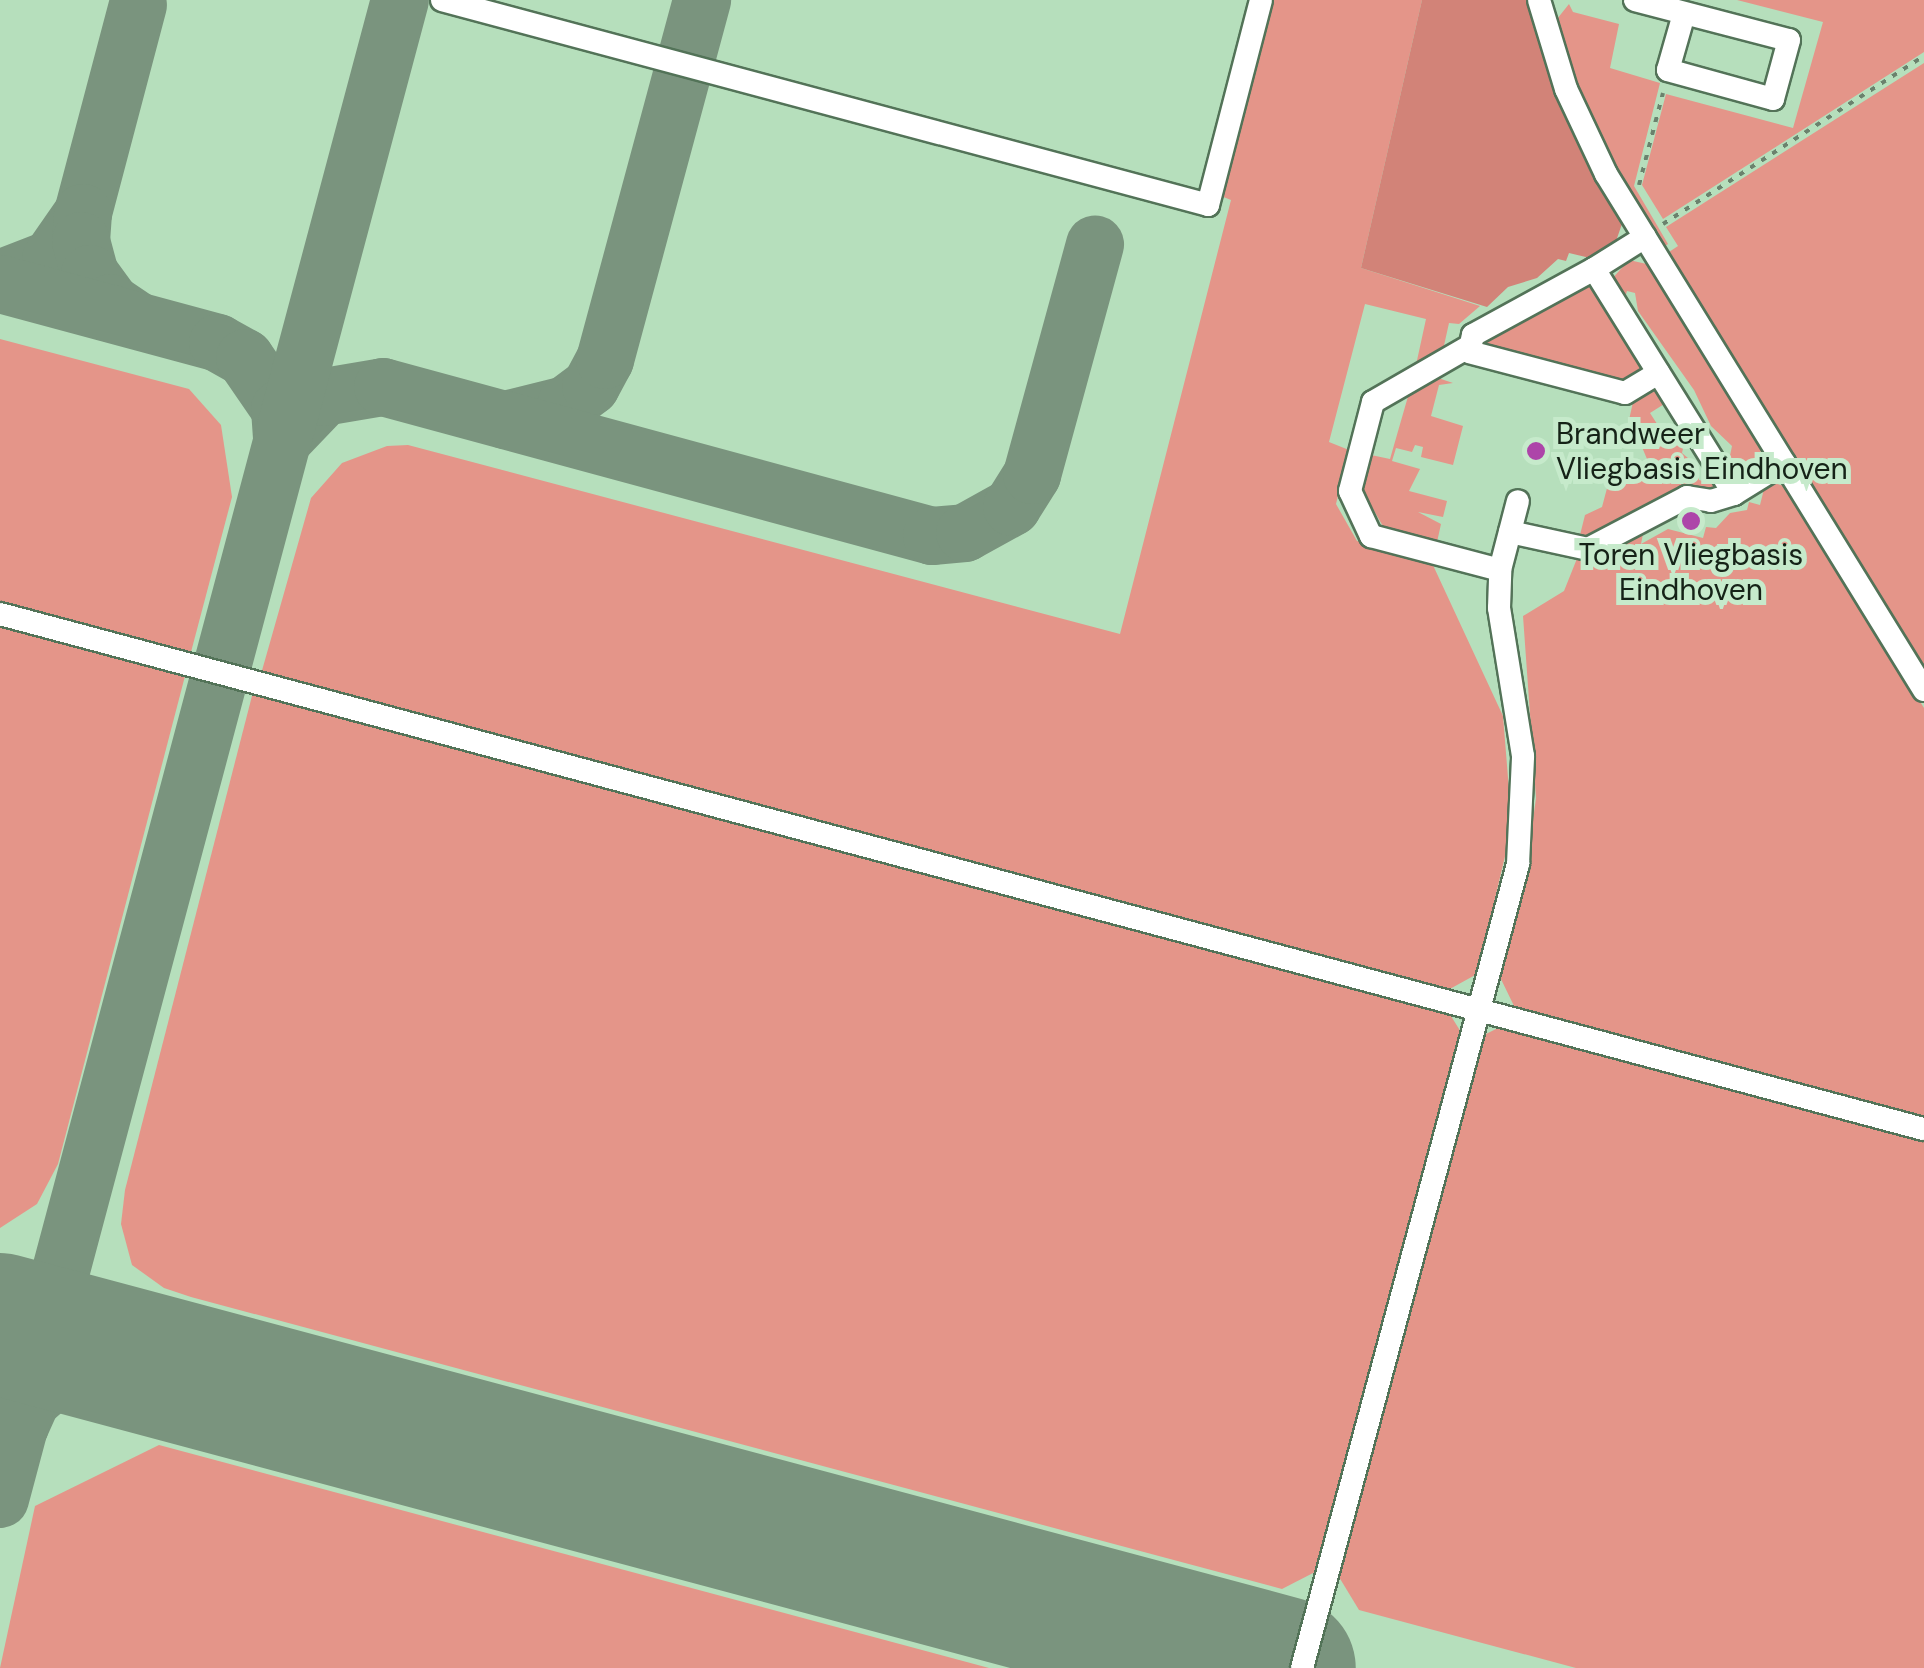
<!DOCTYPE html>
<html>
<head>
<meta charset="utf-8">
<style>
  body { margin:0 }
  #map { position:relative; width:1924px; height:1668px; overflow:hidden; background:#c6eacb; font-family:"DM Sans",sans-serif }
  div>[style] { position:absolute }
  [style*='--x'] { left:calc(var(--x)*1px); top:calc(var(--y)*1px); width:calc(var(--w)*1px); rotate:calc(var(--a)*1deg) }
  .built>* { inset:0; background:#b6dfbc; transform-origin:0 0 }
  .green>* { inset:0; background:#e49589 }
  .forest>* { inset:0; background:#d28378 }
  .taxiway>* { height:58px; margin:-29px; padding:0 29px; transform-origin:29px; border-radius:29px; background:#7a947e }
  .runway>* { height:142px; margin:-71px; padding:0 71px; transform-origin:71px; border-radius:71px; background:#7a947e }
  .path>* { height:4px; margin-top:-2px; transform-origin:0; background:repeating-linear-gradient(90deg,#6a826d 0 5px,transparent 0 13px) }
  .roads { filter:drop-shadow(2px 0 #537358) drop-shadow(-2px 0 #537358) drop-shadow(0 2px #537358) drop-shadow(0 -2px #537358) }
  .minor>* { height:22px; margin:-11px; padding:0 11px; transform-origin:11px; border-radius:11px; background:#fff }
  .dots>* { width:28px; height:28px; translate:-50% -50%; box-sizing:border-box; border:5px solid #c6eacb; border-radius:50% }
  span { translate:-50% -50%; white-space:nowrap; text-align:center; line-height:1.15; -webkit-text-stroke:10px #c6eacb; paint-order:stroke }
  .poi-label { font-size:30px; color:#152217 }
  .left { translate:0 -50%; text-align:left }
</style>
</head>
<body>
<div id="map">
  <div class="built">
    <i style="left:0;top:0;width:1924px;height:1668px"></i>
  </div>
  <div class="green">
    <i style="clip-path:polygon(1272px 0,1422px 0,1361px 268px,1480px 306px,1459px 324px,1449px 323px,1443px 350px,1416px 365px,1426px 319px,1365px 304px,1329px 442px,1349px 450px,1336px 504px,1357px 541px,1432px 563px,1503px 716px,1512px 827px,1477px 974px,1448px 990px,261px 674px,311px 498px,342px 463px,387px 446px,408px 445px,1120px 634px,1231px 200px,1221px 196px)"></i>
    <i style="clip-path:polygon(1737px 0,1924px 0,1924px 52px,1663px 219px,1642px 185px,1666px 94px,1793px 128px,1823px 22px)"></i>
    <i style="clip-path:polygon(1569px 4px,1573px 12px,1619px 24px,1610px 68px,1660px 83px,1634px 186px,1668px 244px,1662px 248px,1586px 115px,1553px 24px)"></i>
    <i style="clip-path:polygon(1924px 63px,1924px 673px,1666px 254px,1678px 246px,1666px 227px)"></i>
    <i style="clip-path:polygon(1629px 260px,1651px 265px,1765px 449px,1758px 453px,1761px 466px,1750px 476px,1727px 470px,1732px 446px,1711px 426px,1694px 390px,1638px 311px,1635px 293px,1627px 291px,1623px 304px,1610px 281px)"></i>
    <i style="clip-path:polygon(1591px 281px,1643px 369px,1629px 383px,1488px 348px,1486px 337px)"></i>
    <i style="clip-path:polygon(0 339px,189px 389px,221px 425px,232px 497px,191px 652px,0 602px)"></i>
    <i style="clip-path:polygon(1435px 377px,1453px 383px,1439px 385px,1431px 416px,1463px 426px,1453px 465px,1421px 457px,1423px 447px,1415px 445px,1412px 452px,1396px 448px,1392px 461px,1420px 469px,1409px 491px,1447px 501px,1443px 517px,1418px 512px,1441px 524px,1437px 542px,1384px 528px,1362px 490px,1371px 455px,1390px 459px,1409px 393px)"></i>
    <i style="clip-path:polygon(1661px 388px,1669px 401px,1650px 413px,1672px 447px,1691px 436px,1698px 447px,1684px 444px,1682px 453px,1695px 464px,1699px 480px,1721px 486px,1601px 538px,1579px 539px,1585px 515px,1602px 507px,1610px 477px,1619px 479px,1647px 459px,1639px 440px,1625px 438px,1633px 402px)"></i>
    <i style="clip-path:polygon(1766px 481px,1788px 487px,1924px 708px,1924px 1121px,1515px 1008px,1499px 975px,1525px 879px,1536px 798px,1523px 616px,1564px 591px,1578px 556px,1644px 529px,1641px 544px,1668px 529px,1703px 538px,1706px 527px,1716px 528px,1730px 513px,1747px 510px,1749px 502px,1760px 505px)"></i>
    <i style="clip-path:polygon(0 627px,185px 676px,58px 1164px,37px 1204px,0 1228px)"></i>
    <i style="clip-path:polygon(253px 692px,1449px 1013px,1461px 1032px,1315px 1572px,1282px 1589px,191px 1297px,164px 1288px,132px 1265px,121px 1224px,125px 1190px)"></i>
    <i style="clip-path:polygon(1502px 1026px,1924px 1142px,1924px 1668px,1576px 1668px,1359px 1610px,1339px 1577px,1482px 1036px)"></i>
    <i style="clip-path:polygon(159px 1445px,989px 1668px,0 1668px,35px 1506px)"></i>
  </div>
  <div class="forest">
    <i style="clip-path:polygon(1422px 0,1530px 0,1576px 140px,1623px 221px,1615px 244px,1590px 258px,1569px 253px,1566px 261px,1558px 259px,1537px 278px,1508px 287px,1487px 307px,1361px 268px)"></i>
  </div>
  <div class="taxiway">
    <i style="--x:83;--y:213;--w:215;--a:-75.2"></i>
    <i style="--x:0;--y:279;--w:55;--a:-21.4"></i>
    <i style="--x:51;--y:259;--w:56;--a:-55.2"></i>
    <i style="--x:83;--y:213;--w:28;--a:94"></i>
    <i style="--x:81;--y:241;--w:34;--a:75"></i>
    <i style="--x:90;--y:274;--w:36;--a:54"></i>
    <i style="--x:111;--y:303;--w:30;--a:34"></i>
    <i style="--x:0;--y:284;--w:226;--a:15.1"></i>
    <i style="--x:218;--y:343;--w:31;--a:29"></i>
    <i style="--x:245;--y:358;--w:62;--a:55.5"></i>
    <i style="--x:280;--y:409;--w:32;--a:86"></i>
    <i style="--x:505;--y:420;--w:63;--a:-13.8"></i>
    <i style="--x:566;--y:405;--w:31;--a:-37"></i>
    <i style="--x:591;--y:386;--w:30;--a:-62"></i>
    <i style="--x:605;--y:360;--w:373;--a:-74.9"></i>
    <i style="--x:282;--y:441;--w:61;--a:-46.3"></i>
    <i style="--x:324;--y:397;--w:60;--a:-9.6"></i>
    <i style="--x:383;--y:387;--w:569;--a:15.18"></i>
    <i style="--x:932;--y:536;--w:33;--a:-5"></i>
    <i style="--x:965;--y:533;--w:54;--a:-29"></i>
    <i style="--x:1012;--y:507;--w:38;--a:-58"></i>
    <i style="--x:1032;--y:475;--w:239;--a:-74.7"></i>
    <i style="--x:0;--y:1346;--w:40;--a:62"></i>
    <i style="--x:19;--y:1381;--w:45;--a:88.7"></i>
    <i style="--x:20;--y:1426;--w:27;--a:-66"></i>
    <i style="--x:31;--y:1401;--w:41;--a:-41.1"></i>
    <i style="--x:62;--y:1374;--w:62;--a:-17"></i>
    <i style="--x:0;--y:1499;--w:1551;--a:-75.06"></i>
  </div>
  <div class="runway">
    <i style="--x:0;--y:1324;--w:1330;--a:14.99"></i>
  </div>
  <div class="path">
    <i style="--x:1639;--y:185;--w:95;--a:-75.4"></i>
    <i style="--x:1663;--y:224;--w:310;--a:-32.8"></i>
  </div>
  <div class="roads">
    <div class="minor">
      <i style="--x:442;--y:0;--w:793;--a:14.98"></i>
      <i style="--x:1208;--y:205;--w:212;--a:-75.5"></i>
      <i style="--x:1539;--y:0;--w:93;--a:73.1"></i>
      <i style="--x:1566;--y:89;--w:94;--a:64.8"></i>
      <i style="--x:1606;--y:174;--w:606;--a:58.36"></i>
      <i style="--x:1635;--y:0;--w:159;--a:14.6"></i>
      <i style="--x:1789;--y:40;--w:61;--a:105.2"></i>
      <i style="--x:1773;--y:99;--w:109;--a:-164.6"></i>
      <i style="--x:1668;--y:70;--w:58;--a:-74.1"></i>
      <i style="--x:1645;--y:237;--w:60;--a:147.9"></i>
      <i style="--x:1594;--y:269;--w:265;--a:58.1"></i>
      <i style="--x:1734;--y:494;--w:59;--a:-31.8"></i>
      <i style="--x:1594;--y:269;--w:138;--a:151.4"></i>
      <i style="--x:1473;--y:335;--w:17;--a:103"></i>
      <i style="--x:1469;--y:352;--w:161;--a:14.7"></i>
      <i style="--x:1625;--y:393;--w:39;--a:-31"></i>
      <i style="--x:1470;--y:346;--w:112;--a:150"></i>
      <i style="--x:1373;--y:402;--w:92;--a:104.5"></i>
      <i style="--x:1350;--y:491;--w:50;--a:65"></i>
      <i style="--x:1371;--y:536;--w:133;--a:14.8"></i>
      <i style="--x:1510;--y:532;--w:80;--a:12.3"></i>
      <i style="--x:1588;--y:549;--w:112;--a:-27.7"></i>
      <i style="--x:1687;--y:497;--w:24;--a:9"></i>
      <i style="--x:1711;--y:501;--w:24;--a:-17"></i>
      <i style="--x:0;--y:614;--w:1992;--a:14.99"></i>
      <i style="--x:1302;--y:1668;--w:833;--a:-74.96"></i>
      <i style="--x:1518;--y:864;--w:108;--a:-87.3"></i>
      <i style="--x:1523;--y:756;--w:150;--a:-99.2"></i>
      <i style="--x:1499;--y:608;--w:38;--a:-88"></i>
      <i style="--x:1500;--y:570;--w:71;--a:-75.4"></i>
    </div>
  </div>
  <div class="dots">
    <i style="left:1536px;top:451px;background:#ad45a9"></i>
    <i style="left:1691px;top:521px;background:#ad45a9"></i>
  </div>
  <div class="poi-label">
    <span class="left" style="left:1556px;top:451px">Brandweer<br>Vliegbasis Eindhoven</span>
    <span style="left:1691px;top:572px">Toren Vliegbasis<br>Eindhoven</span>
  </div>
</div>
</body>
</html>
